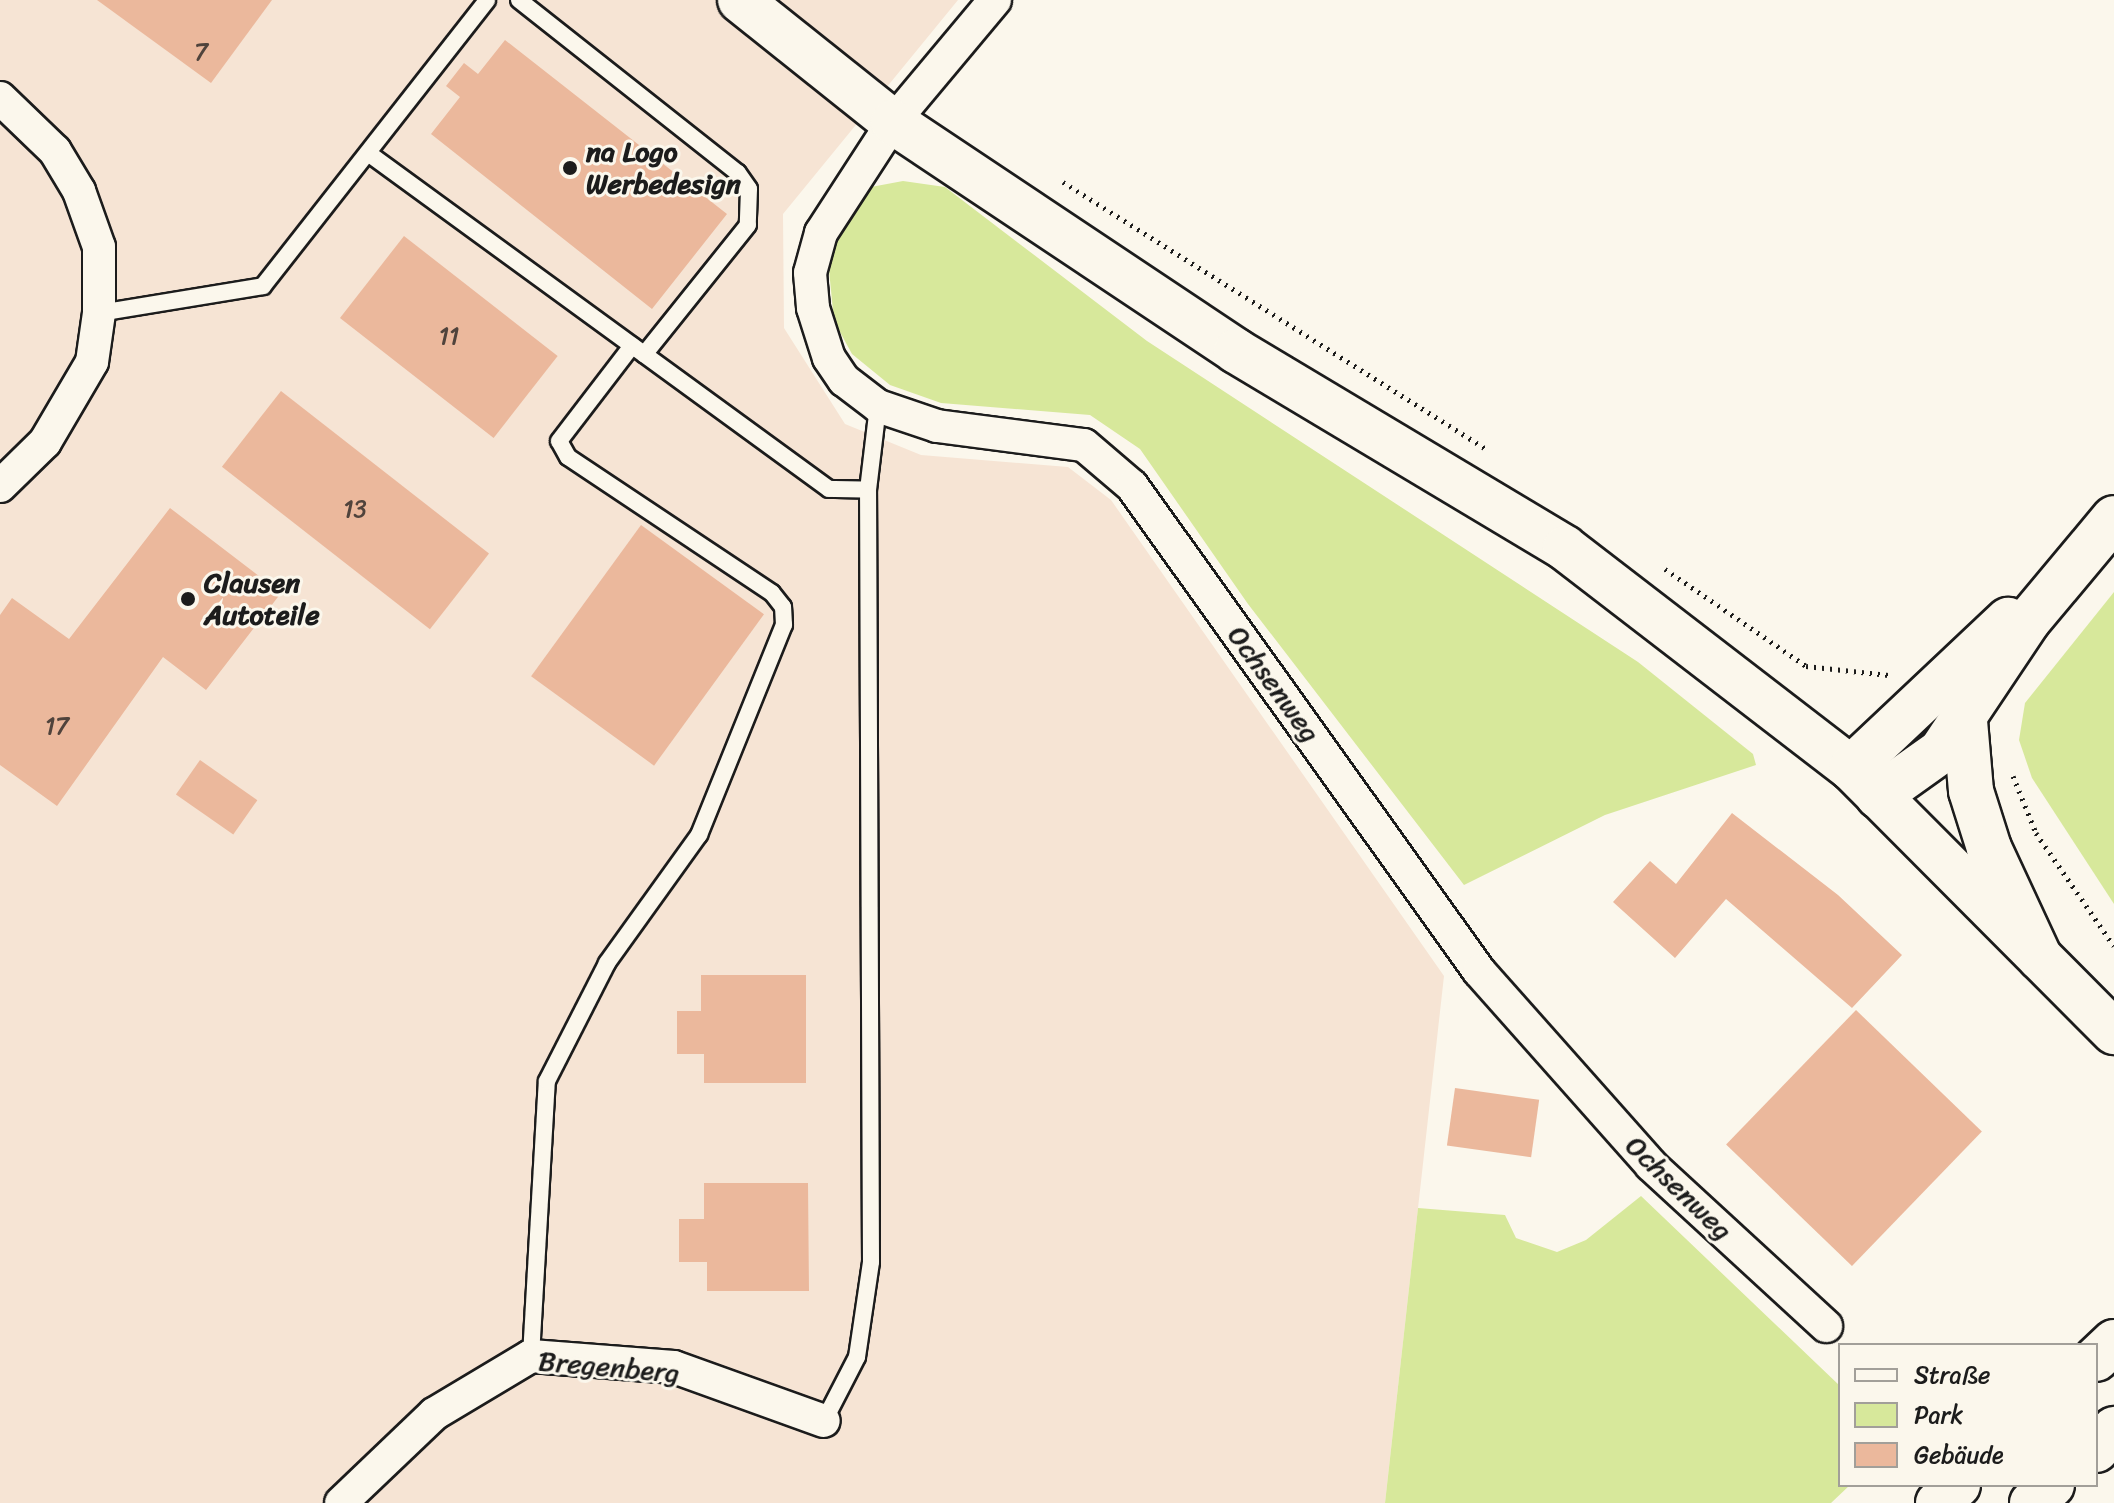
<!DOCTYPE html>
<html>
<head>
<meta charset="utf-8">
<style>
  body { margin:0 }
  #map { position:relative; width:2114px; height:1503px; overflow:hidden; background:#fbf7ec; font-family:Sriracha,sans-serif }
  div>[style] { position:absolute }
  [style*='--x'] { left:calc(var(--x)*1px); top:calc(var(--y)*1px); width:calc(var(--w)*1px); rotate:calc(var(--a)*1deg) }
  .built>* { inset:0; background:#f6e4d4 }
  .green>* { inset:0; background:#d7e89b }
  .building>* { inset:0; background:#ebb89c; transform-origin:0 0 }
  .path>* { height:5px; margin-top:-2.5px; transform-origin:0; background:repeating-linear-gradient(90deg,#1c1c1c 0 2px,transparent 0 8px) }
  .roads { filter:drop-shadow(2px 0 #1c1c1c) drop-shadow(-2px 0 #1c1c1c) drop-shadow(0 2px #1c1c1c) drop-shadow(0 -2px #1c1c1c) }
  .service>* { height:16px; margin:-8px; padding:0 8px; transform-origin:8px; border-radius:8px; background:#fbf7ec }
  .minor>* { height:32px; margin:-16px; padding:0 16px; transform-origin:16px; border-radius:16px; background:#fbf7ec }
  .secondary>* { height:44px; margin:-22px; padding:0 22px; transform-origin:22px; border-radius:22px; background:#fbf7ec }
  .trunk>* { height:44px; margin:-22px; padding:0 22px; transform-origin:22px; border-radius:22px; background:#fbf7ec }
  .dots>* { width:22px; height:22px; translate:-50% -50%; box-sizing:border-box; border:4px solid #fbf7ec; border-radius:50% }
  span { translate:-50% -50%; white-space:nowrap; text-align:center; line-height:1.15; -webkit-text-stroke:6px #fbf7ec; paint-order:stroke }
  .number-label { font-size:24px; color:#50433c }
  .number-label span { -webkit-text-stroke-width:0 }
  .poi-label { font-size:28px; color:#1c1c1c; font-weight:700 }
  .left { translate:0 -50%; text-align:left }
  .street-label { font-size:28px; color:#1c1c1c }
  .legend { position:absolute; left:1838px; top:1343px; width:260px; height:144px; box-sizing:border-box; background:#fbf7ec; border:2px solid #a29f99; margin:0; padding:10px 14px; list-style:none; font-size:24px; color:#1c1c1c }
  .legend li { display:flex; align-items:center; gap:16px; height:40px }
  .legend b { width:40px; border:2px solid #a29f99 }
</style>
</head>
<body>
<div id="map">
  <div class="built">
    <i style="clip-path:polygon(0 0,958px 0,783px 214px,784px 328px,845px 424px,921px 455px,1068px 467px,1111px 500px,1444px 976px,1385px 1503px,0 1503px)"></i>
  </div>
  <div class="green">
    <i style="clip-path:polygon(903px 181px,945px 187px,1147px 341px,1638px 662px,1753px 754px,1756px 765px,1605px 815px,1464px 885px,1248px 604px,1140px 449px,1090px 415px,941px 403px,890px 385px,852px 354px,834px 321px,828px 260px,843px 220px,871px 187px)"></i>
    <i style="clip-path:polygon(2114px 592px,2114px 904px,2032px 778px,2019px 740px,2025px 703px)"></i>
    <i style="clip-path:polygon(1641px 1196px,1840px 1386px,1840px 1485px,1850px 1485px,1831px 1503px,1385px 1503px,1418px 1208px,1505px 1215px,1516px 1238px,1557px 1252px,1586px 1240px)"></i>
  </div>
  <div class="building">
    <i style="clip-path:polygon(97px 0,272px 0,211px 83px)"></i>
    <i style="clip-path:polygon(505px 40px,727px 214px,652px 309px,431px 134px,460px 97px,446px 86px,464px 63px,478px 74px)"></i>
    <i style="left:404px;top:236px;width:195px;height:104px;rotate:38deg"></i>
    <i style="left:281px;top:391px;width:264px;height:96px;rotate:38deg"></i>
    <i style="clip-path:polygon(170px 508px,281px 593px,206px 690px,163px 657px,57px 806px,0 765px,0 615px,12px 598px,69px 639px)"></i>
    <i style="left:641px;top:525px;width:152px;height:187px;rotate:36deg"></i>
    <i style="left:200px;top:760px;width:70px;height:42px;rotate:35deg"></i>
    <i style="clip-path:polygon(1732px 813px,1838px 895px,1902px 955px,1852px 1008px,1726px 899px,1675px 958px,1613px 902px,1650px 861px,1676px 884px)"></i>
    <i style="clip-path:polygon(701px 975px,806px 975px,806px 1083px,704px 1083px,704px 1054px,677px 1054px,677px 1011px,701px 1011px)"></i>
    <i style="left:1856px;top:1010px;width:175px;height:187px;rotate:44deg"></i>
    <i style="left:1455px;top:1088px;width:85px;height:58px;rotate:8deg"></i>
    <i style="clip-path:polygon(704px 1183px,808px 1183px,809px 1291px,707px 1291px,707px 1262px,679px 1262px,679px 1219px,704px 1219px)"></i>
  </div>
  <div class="path">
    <i style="--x:1063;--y:182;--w:502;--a:32.24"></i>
    <i style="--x:1665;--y:569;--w:171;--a:34.5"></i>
    <i style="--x:1806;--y:666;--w:83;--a:6.2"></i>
    <i style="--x:2013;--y:776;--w:61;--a:68"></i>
    <i style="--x:2036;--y:833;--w:137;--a:55.4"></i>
  </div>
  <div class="roads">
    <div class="service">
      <i style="--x:519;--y:0;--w:279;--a:38.3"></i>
      <i style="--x:738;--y:173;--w:19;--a:55"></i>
      <i style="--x:749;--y:189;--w:36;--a:92"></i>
      <i style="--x:748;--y:225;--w:166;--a:128.7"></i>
      <i style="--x:368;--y:153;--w:570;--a:36.09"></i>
      <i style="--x:829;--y:489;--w:39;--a:1"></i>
      <i style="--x:99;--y:313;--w:166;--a:-9.3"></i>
      <i style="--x:263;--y:286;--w:363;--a:-51.9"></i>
      <i style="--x:531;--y:1356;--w:275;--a:-86.7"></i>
      <i style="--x:547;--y:1081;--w:132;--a:-63"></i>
      <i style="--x:607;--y:963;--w:158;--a:-54.3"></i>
      <i style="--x:699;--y:835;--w:227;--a:-68"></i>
      <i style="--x:784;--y:625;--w:18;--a:-93"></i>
      <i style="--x:783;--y:607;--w:18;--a:-128"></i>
      <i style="--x:772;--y:593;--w:245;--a:-146.3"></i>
      <i style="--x:568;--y:457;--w:18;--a:-119"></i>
      <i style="--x:559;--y:441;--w:120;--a:-52.5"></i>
      <i style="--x:824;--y:1421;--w:72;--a:-62.7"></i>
      <i style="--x:857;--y:1357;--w:96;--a:-81.6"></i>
      <i style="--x:871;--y:1262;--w:772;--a:-90.22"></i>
      <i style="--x:868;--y:490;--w:85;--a:-83.2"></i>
    </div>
    <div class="minor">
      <i style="--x:995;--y:0;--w:159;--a:129.9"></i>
      <i style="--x:893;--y:122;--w:132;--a:123"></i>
      <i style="--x:821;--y:233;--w:41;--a:105.4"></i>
      <i style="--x:810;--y:273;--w:35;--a:85"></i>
      <i style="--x:813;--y:308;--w:52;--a:72.3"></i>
      <i style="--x:829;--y:358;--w:27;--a:56"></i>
      <i style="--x:844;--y:380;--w:43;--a:37.4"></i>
      <i style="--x:878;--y:406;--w:62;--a:18.7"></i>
      <i style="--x:937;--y:426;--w:148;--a:7.4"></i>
      <i style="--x:1084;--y:445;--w:63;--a:40.5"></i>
      <i style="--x:1132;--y:486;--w:596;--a:54.42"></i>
      <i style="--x:1479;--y:971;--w:259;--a:48.4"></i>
      <i style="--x:1651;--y:1165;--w:238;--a:42.6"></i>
      <i style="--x:0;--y:98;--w:76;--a:43.9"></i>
      <i style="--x:55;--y:151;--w:47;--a:59"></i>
      <i style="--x:79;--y:191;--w:59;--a:70.3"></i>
      <i style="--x:99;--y:247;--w:66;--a:90"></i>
      <i style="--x:99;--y:313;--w:49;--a:98.1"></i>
      <i style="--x:92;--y:362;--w:93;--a:120.4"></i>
      <i style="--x:45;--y:442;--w:63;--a:135.6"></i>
      <i style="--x:341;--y:1503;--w:129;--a:-43.7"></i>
      <i style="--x:434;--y:1414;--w:113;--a:-30.9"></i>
      <i style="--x:531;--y:1356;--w:143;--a:4.4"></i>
      <i style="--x:674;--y:1367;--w:159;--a:19.8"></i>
    </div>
    <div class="secondary">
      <i style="--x:740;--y:0;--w:196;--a:38.6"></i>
      <i style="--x:893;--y:122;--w:412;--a:33.7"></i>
      <i style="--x:1236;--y:351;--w:383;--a:30.9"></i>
      <i style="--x:1565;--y:548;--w:361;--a:37.6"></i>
      <i style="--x:1851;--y:768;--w:373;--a:45.1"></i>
    </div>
    <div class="trunk">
      <i style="--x:1965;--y:721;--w:70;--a:85.1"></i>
      <i style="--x:1971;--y:791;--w:60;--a:72.5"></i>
      <i style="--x:1989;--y:848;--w:121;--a:65.1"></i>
      <i style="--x:1851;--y:768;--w:216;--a:-43.3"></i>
      <i style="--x:1878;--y:796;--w:77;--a:-35.5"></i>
      <i style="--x:1941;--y:751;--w:156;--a:-56.2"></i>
      <i style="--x:2028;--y:621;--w:134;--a:-50.1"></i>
      <i style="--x:2096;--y:1359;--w:25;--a:-43"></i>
      <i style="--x:2096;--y:1450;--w:28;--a:-49"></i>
      <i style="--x:1938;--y:1503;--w:27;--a:-42"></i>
      <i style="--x:2032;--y:1503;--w:27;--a:-42"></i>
    </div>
  </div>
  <div class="dots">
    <i style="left:570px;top:168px;background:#1c1c1c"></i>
    <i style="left:188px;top:599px;background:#1c1c1c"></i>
  </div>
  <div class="number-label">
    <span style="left:201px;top:53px">7</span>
    <span style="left:449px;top:337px">11</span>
    <span style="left:355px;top:510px">13</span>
    <span style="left:57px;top:727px">17</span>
  </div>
  <div class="poi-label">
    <span class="left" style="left:586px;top:168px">na Logo<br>Werbedesign</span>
    <span class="left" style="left:204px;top:599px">Clausen<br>Autoteile</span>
  </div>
  <div class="street-label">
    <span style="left:1274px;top:684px;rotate:54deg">Ochsenweg</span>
    <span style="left:1679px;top:1188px;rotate:44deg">Ochsenweg</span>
    <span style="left:609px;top:1367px;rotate:5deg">Bregenberg</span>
  </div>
  <ul class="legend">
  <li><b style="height:10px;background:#fbf7ec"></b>Straße</li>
  <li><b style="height:22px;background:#d7e89b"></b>Park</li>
  <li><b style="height:22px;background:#ebb89c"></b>Gebäude</li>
  </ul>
</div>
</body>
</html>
